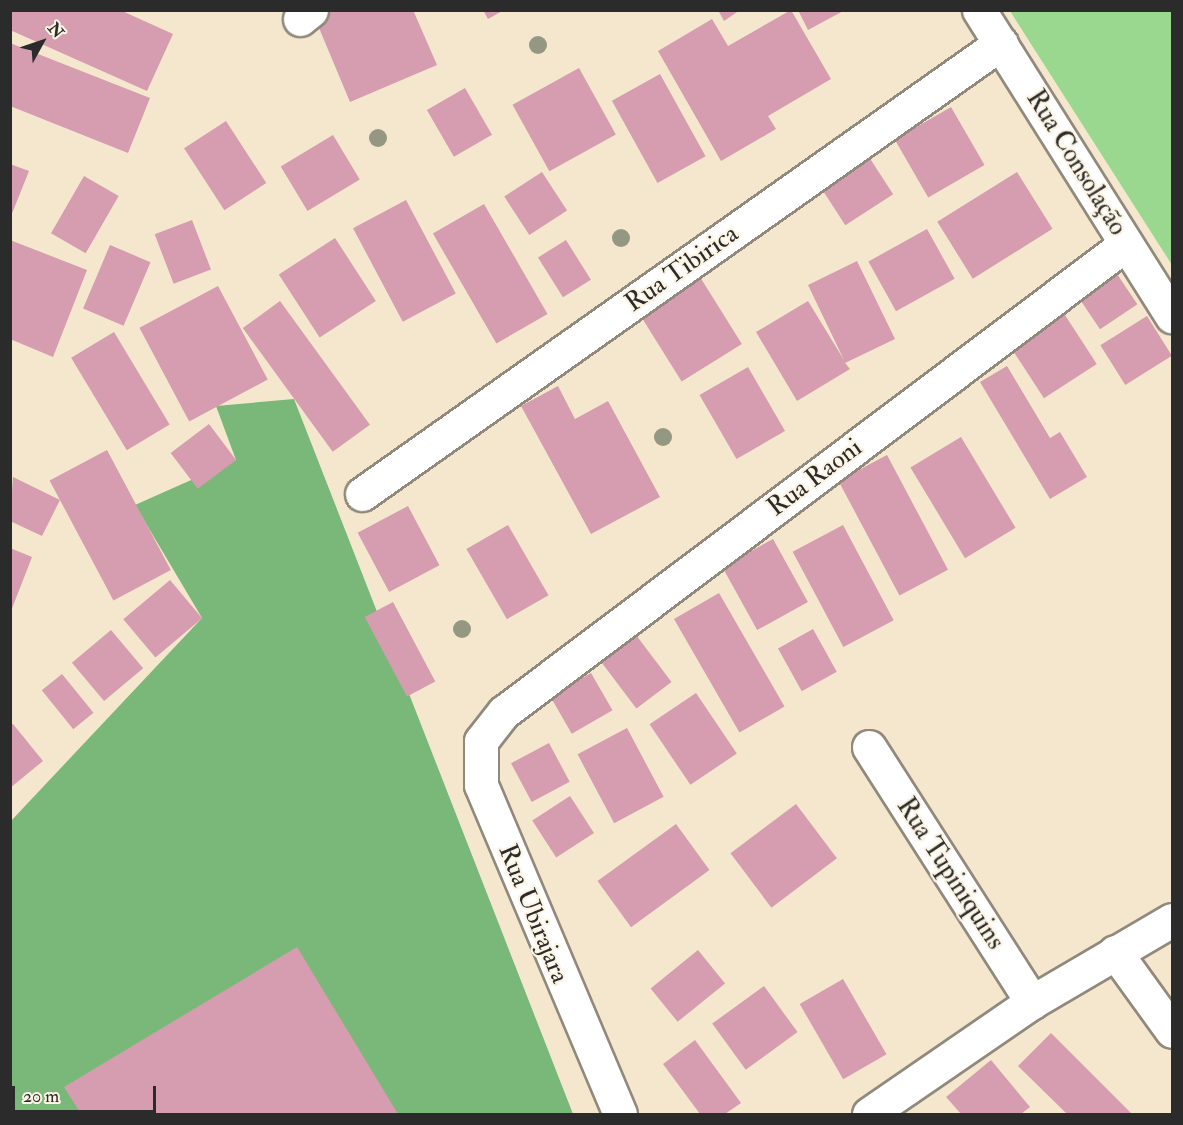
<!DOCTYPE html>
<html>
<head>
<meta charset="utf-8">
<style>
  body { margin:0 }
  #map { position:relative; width:1183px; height:1125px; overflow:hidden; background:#f4e7cd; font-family:"IM FELL Double Pica",serif }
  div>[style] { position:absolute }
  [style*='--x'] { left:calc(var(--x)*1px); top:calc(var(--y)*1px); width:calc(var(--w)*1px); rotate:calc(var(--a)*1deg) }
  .green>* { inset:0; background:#99d88e }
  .forest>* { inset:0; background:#7ab879 }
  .building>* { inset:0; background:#d59daf; transform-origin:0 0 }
  .roads { filter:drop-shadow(2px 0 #90897c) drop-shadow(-2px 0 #90897c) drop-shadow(0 2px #90897c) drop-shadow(0 -2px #90897c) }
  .minor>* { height:33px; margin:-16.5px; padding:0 16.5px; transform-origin:16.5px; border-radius:16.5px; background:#fff }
  .trees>* { width:18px; height:18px; margin:-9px; border-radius:50%; background:#949782 }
  span { translate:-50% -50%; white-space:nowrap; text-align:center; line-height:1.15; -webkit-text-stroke:4.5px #fcf5e5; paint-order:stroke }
  .street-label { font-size:26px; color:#2b2b2b }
  .frame { position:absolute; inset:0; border:12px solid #2b2b2b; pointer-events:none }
  .north { position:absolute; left:12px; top:12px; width:60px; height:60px; -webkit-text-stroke:4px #fcf5e5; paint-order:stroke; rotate:50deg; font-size:16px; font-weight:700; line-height:24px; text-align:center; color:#2b2b2b }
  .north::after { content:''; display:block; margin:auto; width:21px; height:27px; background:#2b2b2b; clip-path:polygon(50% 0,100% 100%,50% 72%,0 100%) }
  .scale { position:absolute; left:12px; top:1086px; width:144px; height:27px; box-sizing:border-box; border:3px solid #2b2b2b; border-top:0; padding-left:8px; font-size:18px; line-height:21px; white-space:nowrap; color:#2b2b2b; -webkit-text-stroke:4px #fcf5e5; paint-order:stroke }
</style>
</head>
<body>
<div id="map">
  <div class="green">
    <i style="clip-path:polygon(1010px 11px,1172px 11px,1172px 265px)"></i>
  </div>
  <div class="forest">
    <i style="clip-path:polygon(294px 399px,573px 1114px,11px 1114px,10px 822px,202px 618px,135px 505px,236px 460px,216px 406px)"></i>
  </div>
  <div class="building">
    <i style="clip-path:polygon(10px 10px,120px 10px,173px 34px,147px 91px,10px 30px)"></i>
    <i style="clip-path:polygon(327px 10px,413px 10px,437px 65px,350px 102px,314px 16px)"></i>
    <i style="clip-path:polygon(483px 10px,504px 10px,488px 19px)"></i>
    <i style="clip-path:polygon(718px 10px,740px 10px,724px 21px)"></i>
    <i style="clip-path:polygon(791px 10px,831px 79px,768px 116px,776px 129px,721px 161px,658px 51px,712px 19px,728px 46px)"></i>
    <i style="clip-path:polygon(798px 10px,845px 10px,808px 30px)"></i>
    <i style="clip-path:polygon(10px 43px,150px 98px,128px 153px,10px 106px)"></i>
    <i style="left:579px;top:68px;width:76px;height:76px;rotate:61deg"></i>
    <i style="left:660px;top:74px;width:94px;height:55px;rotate:61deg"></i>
    <i style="left:465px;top:88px;width:54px;height:44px;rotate:60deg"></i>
    <i style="left:951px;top:107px;width:67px;height:65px;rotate:60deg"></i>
    <i style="left:226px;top:121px;width:74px;height:50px;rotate:57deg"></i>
    <i style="left:333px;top:135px;width:52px;height:61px;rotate:59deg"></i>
    <i style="left:867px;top:154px;width:48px;height:57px;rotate:57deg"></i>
    <i style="clip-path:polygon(10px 164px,29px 171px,11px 216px,10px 216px)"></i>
    <i style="left:542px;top:172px;width:46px;height:45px;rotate:57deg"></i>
    <i style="left:1017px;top:172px;width:67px;height:94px;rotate:58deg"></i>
    <i style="left:84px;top:176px;width:40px;height:66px;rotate:30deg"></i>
    <i style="left:406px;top:200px;width:106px;height:60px;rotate:62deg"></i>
    <i style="left:484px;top:204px;width:127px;height:59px;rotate:60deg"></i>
    <i style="left:192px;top:220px;width:53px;height:40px;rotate:69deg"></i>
    <i style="left:927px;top:229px;width:57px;height:67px;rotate:61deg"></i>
    <i style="left:335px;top:238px;width:75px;height:67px;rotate:57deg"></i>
    <i style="clip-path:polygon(10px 240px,87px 270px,53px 357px,10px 339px)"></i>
    <i style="left:566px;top:240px;width:47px;height:33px;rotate:58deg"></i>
    <i style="left:110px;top:245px;width:44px;height:69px;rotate:23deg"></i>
    <i style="clip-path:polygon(857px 261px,895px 339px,845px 363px,850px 369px,797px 401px,756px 332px,808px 301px,844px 360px,808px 285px)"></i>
    <i style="left:1115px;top:271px;width:40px;height:45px;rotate:56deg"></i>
    <i style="left:700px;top:277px;width:79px;height:71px;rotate:58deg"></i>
    <i style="left:218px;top:286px;width:106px;height:89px;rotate:62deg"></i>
    <i style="left:280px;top:301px;width:153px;height:46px;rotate:54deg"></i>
    <i style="left:1063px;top:312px;width:62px;height:63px;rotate:57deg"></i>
    <i style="left:1147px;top:316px;width:47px;height:55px;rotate:58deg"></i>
    <i style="left:114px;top:332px;width:108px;height:50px;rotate:59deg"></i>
    <i style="clip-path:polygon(1007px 366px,1050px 438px,1060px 432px,1087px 477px,1050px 499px,980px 382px)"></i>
    <i style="left:748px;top:367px;width:74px;height:56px;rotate:60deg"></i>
    <i style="clip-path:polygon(558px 386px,575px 419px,608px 401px,660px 497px,591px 534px,521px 406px)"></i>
    <i style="left:209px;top:424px;width:45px;height:48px;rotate:53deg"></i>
    <i style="left:961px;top:437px;width:106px;height:59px;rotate:59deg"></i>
    <i style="left:107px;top:450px;width:136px;height:65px;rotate:62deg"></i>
    <i style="left:887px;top:455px;width:130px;height:55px;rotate:62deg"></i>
    <i style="clip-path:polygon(13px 477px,60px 500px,42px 536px,10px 521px)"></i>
    <i style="left:408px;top:506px;width:67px;height:57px;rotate:62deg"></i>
    <i style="left:508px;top:525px;width:81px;height:48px;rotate:60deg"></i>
    <i style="left:843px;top:525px;width:108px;height:57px;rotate:62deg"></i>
    <i style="left:773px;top:539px;width:72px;height:58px;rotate:61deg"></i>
    <i style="clip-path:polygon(10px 548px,32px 557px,11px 611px,10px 611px)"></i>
    <i style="left:170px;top:580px;width:50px;height:61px;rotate:50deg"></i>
    <i style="left:719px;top:593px;width:131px;height:52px;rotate:60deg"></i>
    <i style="left:393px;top:602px;width:90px;height:32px;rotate:62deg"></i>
    <i style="left:813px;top:629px;width:49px;height:40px;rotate:61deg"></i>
    <i style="left:111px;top:630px;width:50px;height:51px;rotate:50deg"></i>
    <i style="left:633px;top:631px;width:64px;height:44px;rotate:53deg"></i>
    <i style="left:591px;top:673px;width:43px;height:47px;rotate:60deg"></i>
    <i style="left:62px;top:674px;width:50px;height:26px;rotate:51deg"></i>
    <i style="left:696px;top:693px;width:73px;height:56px;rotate:56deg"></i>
    <i style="clip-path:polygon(13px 724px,43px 761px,10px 788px,10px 725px)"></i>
    <i style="left:627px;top:728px;width:78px;height:56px;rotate:62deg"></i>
    <i style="left:549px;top:743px;width:44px;height:43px;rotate:62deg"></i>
    <i style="left:570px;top:796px;width:44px;height:45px;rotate:57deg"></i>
    <i style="left:796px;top:804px;width:68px;height:82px;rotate:53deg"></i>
    <i style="left:676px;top:824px;width:57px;height:97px;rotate:54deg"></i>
    <i style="clip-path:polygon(297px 947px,398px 1114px,81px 1114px,64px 1087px)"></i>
    <i style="left:698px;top:950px;width:43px;height:61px;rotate:51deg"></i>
    <i style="left:843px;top:979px;width:87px;height:50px;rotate:60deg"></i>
    <i style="left:764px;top:986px;width:57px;height:64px;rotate:54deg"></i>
    <i style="clip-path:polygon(1051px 1033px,1132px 1114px,1067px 1114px,1018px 1066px)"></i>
    <i style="clip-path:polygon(695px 1040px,741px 1103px,725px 1114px,700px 1114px,663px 1064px)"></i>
    <i style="clip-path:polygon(991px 1060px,1030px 1107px,1021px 1114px,961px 1114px,946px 1097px)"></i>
  </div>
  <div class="roads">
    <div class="minor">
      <i style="--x:979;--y:10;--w:362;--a:57.8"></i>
      <i style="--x:300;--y:19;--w:14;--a:-39"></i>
      <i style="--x:362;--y:494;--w:782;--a:-35.21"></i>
      <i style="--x:869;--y:747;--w:303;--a:57.4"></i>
      <i style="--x:1115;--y:952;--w:97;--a:54.2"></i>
      <i style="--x:620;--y:1114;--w:357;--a:-112.9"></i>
      <i style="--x:481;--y:785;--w:44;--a:-90"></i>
      <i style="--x:481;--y:741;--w:37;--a:-52"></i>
      <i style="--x:504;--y:712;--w:778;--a:-36.96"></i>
      <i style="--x:869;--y:1114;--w:198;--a:-34.5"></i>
      <i style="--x:1032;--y:1002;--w:162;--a:-30.4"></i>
    </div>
  </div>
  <div class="trees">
    <i style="left:538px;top:45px"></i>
    <i style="left:378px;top:138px"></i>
    <i style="left:621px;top:238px"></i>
    <i style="left:663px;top:437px"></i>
    <i style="left:462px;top:629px"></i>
  </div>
  <div class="street-label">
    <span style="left:1076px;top:163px;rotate:58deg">Rua Consolação</span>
    <span style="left:682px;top:269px;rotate:-35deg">Rua Tibirica</span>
    <span style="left:815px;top:478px;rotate:-37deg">Rua Raoni</span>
    <span style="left:950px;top:874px;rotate:57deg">Rua Tupiniquins</span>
    <span style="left:533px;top:914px;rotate:68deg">Rua Ubirajara</span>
  </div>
  <div class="frame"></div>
  <div class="north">N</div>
  <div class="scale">20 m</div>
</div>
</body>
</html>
